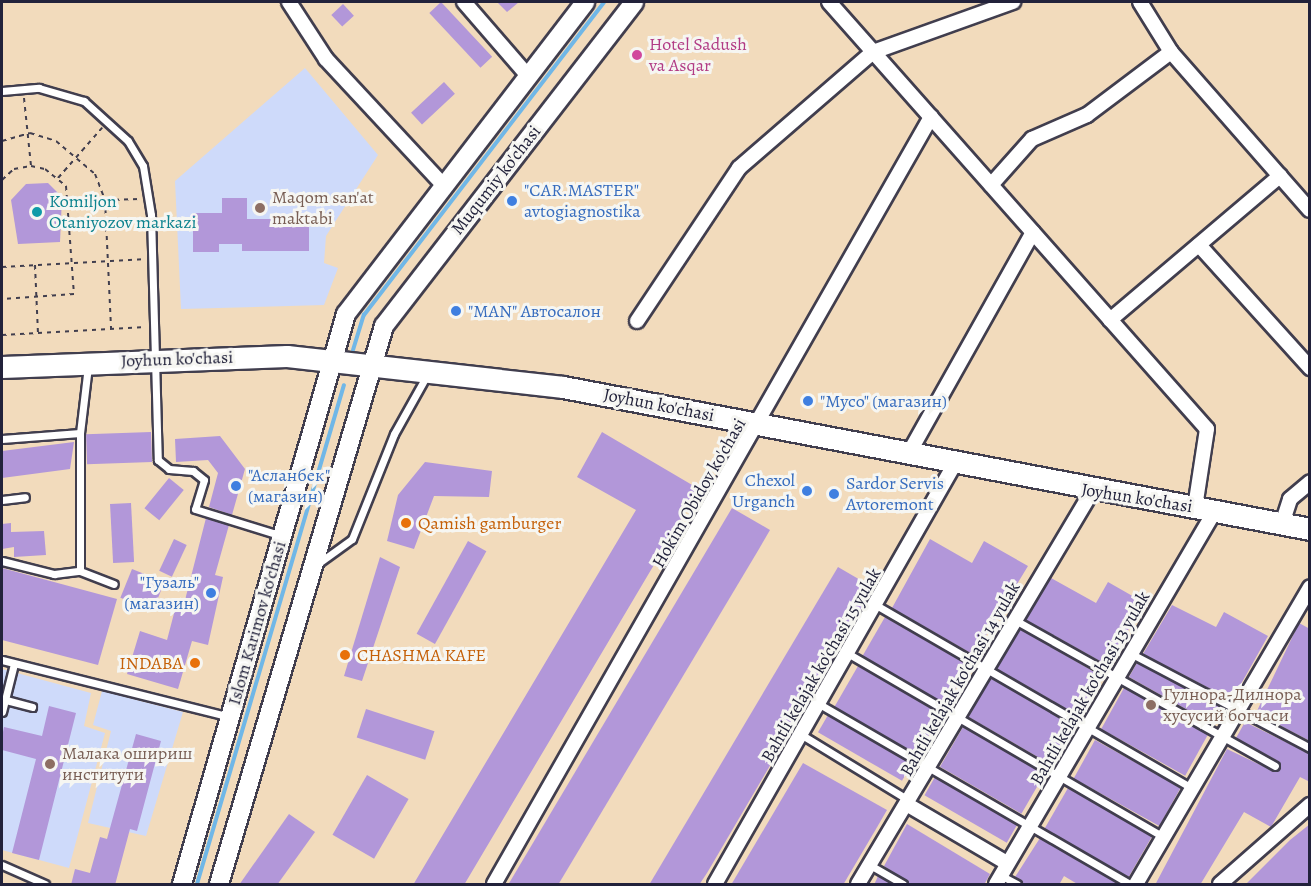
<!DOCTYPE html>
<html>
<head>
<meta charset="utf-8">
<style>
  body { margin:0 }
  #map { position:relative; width:1311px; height:886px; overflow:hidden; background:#f2dbbc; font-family:Alegreya,serif }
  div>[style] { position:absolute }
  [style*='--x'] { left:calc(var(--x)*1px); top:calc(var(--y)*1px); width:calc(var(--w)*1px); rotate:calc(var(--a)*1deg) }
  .built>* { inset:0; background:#cedafa }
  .stream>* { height:4px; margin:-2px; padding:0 2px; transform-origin:2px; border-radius:2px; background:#70b7e7 }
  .building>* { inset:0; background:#b297d9; transform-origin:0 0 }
  .path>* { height:2px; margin-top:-1px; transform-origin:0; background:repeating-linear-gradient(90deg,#413e4e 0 4.5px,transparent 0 9px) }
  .roads { filter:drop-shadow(2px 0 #413e4e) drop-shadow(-2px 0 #413e4e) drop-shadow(0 2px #413e4e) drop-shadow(0 -2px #413e4e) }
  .service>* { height:7px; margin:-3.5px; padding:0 3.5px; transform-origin:3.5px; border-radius:3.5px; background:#fff }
  .minor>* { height:14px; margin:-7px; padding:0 7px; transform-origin:7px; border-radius:7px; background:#fff }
  .secondary>* { height:18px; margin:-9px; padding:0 9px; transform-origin:9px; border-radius:9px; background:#fff }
  .primary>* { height:21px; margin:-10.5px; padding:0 10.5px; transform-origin:10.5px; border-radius:10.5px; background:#fff }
  .dots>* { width:16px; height:16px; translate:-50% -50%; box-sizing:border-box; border:3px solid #f6f6f2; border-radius:50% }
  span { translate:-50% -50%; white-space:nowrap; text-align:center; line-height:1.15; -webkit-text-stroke:6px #f6f6f2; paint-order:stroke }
  .hotel-label { font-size:18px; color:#b23c85 }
  .left { translate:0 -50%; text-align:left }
  .street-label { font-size:18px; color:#22223b }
  .shop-label { font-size:18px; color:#366cbe }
  .right { translate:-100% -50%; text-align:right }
  .education-label { font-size:18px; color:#785e54 }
  .culture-label { font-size:18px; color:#0d838f }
  .food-label { font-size:18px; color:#c56008 }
  .frame { position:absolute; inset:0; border:3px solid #22223b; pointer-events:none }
</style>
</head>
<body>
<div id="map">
  <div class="built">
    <i style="clip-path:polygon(305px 68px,378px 155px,326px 236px,324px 263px,338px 268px,324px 305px,181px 309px,175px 181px)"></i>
    <i style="clip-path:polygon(2px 669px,91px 693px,84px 726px,105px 733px,69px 868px,2px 850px)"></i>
    <i style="clip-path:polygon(102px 691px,183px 712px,146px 836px,88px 823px,111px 731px,93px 725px)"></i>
  </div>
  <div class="stream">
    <i style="--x:353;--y:350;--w:37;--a:-73"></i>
    <i style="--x:364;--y:315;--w:394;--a:-52.5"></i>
    <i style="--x:197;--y:884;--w:520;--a:-73.59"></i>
  </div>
  <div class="building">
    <i style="left:441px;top:2px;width:75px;height:16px;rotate:47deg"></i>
    <i style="clip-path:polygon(497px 2px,519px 2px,507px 12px)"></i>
    <i style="left:343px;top:4px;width:16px;height:16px;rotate:47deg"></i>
    <i style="left:444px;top:82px;width:16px;height:45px;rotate:47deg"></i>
    <i style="clip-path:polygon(48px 183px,62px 197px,60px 242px,18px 244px,11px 200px,26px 184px)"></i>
    <i style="clip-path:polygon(222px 198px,247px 198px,247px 219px,309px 219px,309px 251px,242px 251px,242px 244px,219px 244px,219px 252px,193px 252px,193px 213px,222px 213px)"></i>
    <i style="left:151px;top:432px;width:30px;height:65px;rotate:88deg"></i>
    <i style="clip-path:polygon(602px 432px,699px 489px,464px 885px,413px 885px,636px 510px,577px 477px)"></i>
    <i style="clip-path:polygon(220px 436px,245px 469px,232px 515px,209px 507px,218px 473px,208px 460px,176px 462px,175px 439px)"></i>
    <i style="clip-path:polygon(74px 442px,70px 469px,2px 478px,2px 451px)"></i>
    <i style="clip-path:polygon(425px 462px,492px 471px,489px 497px,434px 496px,414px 549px,387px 541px,398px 495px)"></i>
    <i style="left:169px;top:478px;width:19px;height:39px;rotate:39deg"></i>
    <i style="left:131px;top:503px;width:59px;height:21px;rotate:87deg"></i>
    <i style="clip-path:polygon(732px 508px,770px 530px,759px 549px,558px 885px,508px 885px)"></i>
    <i style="clip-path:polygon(206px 518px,229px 525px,215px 575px,223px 577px,208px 645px,192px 641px,178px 689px,127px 674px,140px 631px,167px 640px,177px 602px,184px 604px)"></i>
    <i style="clip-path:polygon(11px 523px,11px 532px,44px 531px,46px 555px,14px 557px,14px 547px,2px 549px,2px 524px)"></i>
    <i style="left:174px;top:539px;width:14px;height:35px;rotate:25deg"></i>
    <i style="clip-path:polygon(930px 539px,972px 563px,984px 541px,1028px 566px,974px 655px,892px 608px)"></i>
    <i style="left:468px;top:541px;width:21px;height:106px;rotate:29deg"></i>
    <i style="clip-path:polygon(380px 557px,400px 567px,362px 681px,344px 676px)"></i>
    <i style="clip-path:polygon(838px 567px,874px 588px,707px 873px,699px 885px,649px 885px)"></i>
    <i style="clip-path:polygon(2px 568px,117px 599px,98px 665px,2px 640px)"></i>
    <i style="left:132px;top:569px;width:35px;height:31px;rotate:22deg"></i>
    <i style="clip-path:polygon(1051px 578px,1096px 603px,1108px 582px,1143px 602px,1109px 666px,1026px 620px)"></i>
    <i style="clip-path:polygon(1172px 605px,1216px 627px,1224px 612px,1268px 636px,1232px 700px,1143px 654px)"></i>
    <i style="left:885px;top:617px;width:97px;height:45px;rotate:30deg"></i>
    <i style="clip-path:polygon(1299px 623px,1310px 629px,1310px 741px,1256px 713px)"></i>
    <i style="left:1020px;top:629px;width:95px;height:46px;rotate:30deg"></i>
    <i style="clip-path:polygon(1137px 663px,1224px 709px,1214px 725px,1129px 677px)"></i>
    <i style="left:858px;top:666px;width:96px;height:47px;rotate:30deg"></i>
    <i style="left:991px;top:678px;width:95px;height:45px;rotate:30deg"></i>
    <i style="left:1124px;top:688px;width:96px;height:47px;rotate:29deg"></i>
    <i style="clip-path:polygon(49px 706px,76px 713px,39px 860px,12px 853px,36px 759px,2px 750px,2px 737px,4px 727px,42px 736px)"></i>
    <i style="left:366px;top:709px;width:72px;height:30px;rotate:18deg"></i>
    <i style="left:828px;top:715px;width:97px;height:20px;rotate:30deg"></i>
    <i style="clip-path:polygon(1245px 722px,1310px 754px,1310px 782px,1300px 777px,1271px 827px,1244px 812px,1200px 885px,1155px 885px,1227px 749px,1273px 771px,1280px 768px,1278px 761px,1236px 738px)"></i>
    <i style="left:963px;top:727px;width:94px;height:46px;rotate:30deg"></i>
    <i style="clip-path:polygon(136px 734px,161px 741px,137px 831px,130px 829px,115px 885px,71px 885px,75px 869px,90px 873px,100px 837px,107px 839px)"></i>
    <i style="left:1095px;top:740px;width:98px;height:44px;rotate:29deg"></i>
    <i style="clip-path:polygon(803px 763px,887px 810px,876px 829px,843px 885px,731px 885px)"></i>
    <i style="left:367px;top:775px;width:48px;height:69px;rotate:30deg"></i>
    <i style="left:935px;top:777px;width:95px;height:21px;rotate:30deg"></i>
    <i style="left:1068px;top:788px;width:97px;height:47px;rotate:30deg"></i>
    <i style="clip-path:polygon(289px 814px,315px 832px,277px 885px,239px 885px)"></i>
    <i style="clip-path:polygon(907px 824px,990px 874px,984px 885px,909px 885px,884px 866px)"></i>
    <i style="clip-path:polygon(1310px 824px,1310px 885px,1245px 885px,1290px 840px)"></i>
    <i style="clip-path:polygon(1040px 838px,1120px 885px,1079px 885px,1064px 876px,1059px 885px,1022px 883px,1015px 877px)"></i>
    <i style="clip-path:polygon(878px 876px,893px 885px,874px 885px)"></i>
  </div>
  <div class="path">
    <i style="--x:24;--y:98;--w:68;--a:84.1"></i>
    <i style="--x:2;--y:141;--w:29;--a:-16"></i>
    <i style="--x:30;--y:133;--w:27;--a:17"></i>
    <i style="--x:56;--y:141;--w:51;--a:40.2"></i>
    <i style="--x:95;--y:174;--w:28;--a:69"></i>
    <i style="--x:105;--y:200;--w:129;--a:87.3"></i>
    <i style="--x:58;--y:178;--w:67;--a:-48.7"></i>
    <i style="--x:2;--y:180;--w:16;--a:-43"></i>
    <i style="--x:14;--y:169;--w:17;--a:-10"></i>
    <i style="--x:31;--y:166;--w:14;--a:12"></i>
    <i style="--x:45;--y:169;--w:27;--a:39"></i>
    <i style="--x:66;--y:186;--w:108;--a:85.8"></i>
    <i style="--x:74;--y:294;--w:72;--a:176"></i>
    <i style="--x:70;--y:201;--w:70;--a:-1.6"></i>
    <i style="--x:35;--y:265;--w:68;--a:87.5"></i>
    <i style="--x:2;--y:267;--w:141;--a:-3.2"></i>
    <i style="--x:2;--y:335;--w:144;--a:-3.2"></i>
  </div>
  <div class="roads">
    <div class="service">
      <i style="--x:2;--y:91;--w:37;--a:-5"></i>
      <i style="--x:39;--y:88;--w:47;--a:16.1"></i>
      <i style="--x:84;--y:101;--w:59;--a:42.3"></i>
      <i style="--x:128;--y:141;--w:29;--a:59"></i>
      <i style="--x:143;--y:166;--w:50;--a:80.7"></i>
      <i style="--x:151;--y:215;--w:245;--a:88.4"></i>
      <i style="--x:158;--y:460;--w:14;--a:39"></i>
      <i style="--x:169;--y:469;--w:24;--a:5"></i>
      <i style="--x:193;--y:471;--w:14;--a:39"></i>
      <i style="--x:204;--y:480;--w:30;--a:107"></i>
      <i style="--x:195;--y:509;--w:91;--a:17.2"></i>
      <i style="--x:80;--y:433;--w:138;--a:90"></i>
      <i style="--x:80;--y:571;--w:36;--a:21"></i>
      <i style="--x:2;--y:439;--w:78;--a:-4.4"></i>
      <i style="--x:80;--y:433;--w:67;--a:-83.2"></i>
      <i style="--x:2;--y:500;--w:23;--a:-7"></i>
      <i style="--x:2;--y:561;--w:54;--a:14"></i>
      <i style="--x:54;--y:574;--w:26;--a:-7"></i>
      <i style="--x:316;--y:565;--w:44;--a:-35.8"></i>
      <i style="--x:352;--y:539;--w:113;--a:-68.2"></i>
      <i style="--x:394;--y:434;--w:68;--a:-60.8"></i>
      <i style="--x:876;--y:605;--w:365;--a:30.1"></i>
      <i style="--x:1015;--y:620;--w:298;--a:29.3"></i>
      <i style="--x:1130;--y:653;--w:204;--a:27.8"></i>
      <i style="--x:849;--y:654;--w:363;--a:30.2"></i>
      <i style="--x:2;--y:660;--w:235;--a:14"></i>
      <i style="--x:6;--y:700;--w:27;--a:15"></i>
      <i style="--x:821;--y:705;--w:357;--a:30.1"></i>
      <i style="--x:2;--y:712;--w:49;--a:-76"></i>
      <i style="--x:802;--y:735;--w:127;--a:31.4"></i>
      <i style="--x:2;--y:865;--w:47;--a:23.8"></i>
      <i style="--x:870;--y:865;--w:38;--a:30"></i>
      <i style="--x:1002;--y:876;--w:17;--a:28"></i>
    </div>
    <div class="minor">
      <i style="--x:289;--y:2;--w:68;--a:57"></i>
      <i style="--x:326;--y:59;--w:173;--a:47.1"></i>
      <i style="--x:464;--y:2;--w:98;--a:49.1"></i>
      <i style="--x:829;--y:2;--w:570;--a:48.48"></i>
      <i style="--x:1207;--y:429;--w:79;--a:98.7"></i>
      <i style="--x:1140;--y:2;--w:59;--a:58.2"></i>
      <i style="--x:1171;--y:52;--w:210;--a:48.7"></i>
      <i style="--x:991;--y:185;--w:62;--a:-48.3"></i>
      <i style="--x:1032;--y:139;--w:60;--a:-23.6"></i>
      <i style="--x:1087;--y:115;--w:105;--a:-36.9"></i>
      <i style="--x:1199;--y:245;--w:166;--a:47.9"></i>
      <i style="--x:1110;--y:320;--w:223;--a:-40.3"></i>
      <i style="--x:637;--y:321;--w:184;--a:-56.3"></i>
      <i style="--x:739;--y:168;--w:177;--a:-40.9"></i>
      <i style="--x:873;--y:52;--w:149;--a:-19.7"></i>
      <i style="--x:909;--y:453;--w:253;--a:-60.7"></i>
      <i style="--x:1282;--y:524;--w:26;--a:-72"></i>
      <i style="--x:1290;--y:499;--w:26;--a:-40"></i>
      <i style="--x:908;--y:805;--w:115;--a:30.4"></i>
      <i style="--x:494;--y:884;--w:883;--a:-60.33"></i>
      <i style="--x:715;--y:884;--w:486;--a:-60.3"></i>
      <i style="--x:858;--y:884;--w:457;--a:-59.2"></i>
      <i style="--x:996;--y:884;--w:433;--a:-59.6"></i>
      <i style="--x:1136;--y:884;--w:344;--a:-59.6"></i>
      <i style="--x:1220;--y:884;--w:120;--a:-41.3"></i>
    </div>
    <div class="secondary">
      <i style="--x:182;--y:884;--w:593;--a:-73.95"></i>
      <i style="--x:346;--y:314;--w:393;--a:-52.5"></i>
      <i style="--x:219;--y:884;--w:582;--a:-73.53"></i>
      <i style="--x:384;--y:326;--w:409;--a:-52.3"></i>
    </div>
    <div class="primary">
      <i style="--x:2;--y:367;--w:285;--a:-2.2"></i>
      <i style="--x:287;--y:356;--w:278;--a:6.4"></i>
      <i style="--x:563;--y:387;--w:760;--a:10.76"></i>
    </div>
  </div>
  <div class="dots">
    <i style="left:637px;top:55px;background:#d1479c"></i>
    <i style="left:512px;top:201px;background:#3f7fe0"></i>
    <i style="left:260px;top:208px;background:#8d6e63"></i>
    <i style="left:37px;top:212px;background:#0f9aa8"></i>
    <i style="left:456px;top:311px;background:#3f7fe0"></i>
    <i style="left:808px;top:401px;background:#3f7fe0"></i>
    <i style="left:236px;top:486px;background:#3f7fe0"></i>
    <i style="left:807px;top:491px;background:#3f7fe0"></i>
    <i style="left:834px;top:494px;background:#3f7fe0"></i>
    <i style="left:406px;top:523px;background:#e8710a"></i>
    <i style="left:211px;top:593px;background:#3f7fe0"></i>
    <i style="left:345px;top:655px;background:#e8710a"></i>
    <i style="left:195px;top:663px;background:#e8710a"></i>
    <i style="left:1151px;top:705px;background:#8d6e63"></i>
    <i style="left:50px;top:764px;background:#8d6e63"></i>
  </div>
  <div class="hotel-label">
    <span class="left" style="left:649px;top:55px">Hotel Sadush<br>va Asqar</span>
  </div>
  <div class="street-label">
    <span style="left:496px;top:180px;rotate:-52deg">Muqumiy ko'chasi</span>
    <span style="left:177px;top:359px;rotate:-2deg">Joyhun ko'chasi</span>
    <span style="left:659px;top:405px;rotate:11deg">Joyhun ko'chasi</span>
    <span style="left:699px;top:493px;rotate:-60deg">Hokim Obidov ko'chasi</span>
    <span style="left:1137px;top:498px;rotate:9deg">Joyhun ko'chasi</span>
    <span style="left:257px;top:623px;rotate:-74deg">Islom Karimov ko'chasi</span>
    <span style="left:821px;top:665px;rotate:-60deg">Bahtli kelajak ko'chasi 15 yulak</span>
    <span style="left:960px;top:679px;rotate:-60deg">Bahtli kelajak ko'chasi 14 yulak</span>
    <span style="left:1090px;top:688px;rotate:-60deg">Bahtli kelajak ko'chasi 13 yulak</span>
  </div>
  <div class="shop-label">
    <span class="left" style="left:524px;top:201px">"CAR.MASTER"<br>avtogiagnostika</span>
    <span class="left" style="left:468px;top:311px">"MAN" Автосалон</span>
    <span class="left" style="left:820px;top:401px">"Мусо" (магазин)</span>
    <span class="left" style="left:248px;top:486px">"Асланбек"<br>(магазин)</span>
    <span class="right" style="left:795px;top:491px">Chexol<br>Urganch</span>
    <span class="left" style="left:846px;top:494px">Sardor Servis<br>Avtoremont</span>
    <span class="right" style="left:199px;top:593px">"Гузаль"<br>(магазин)</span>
  </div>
  <div class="education-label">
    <span class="left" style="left:272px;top:208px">Maqom san'at<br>maktabi</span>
    <span class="left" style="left:1163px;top:705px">Гулнора-Дилнора<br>хусусий богчаси</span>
    <span class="left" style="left:62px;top:764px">Малака ошириш<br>институти</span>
  </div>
  <div class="culture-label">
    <span class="left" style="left:49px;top:212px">Komiljon<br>Otaniyozov markazi</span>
  </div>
  <div class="food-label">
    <span class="left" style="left:418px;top:523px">Qamish gamburger</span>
    <span class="left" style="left:357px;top:655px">CHASHMA KAFE</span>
    <span class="right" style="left:183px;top:663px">INDABA</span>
  </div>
  <div class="frame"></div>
</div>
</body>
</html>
